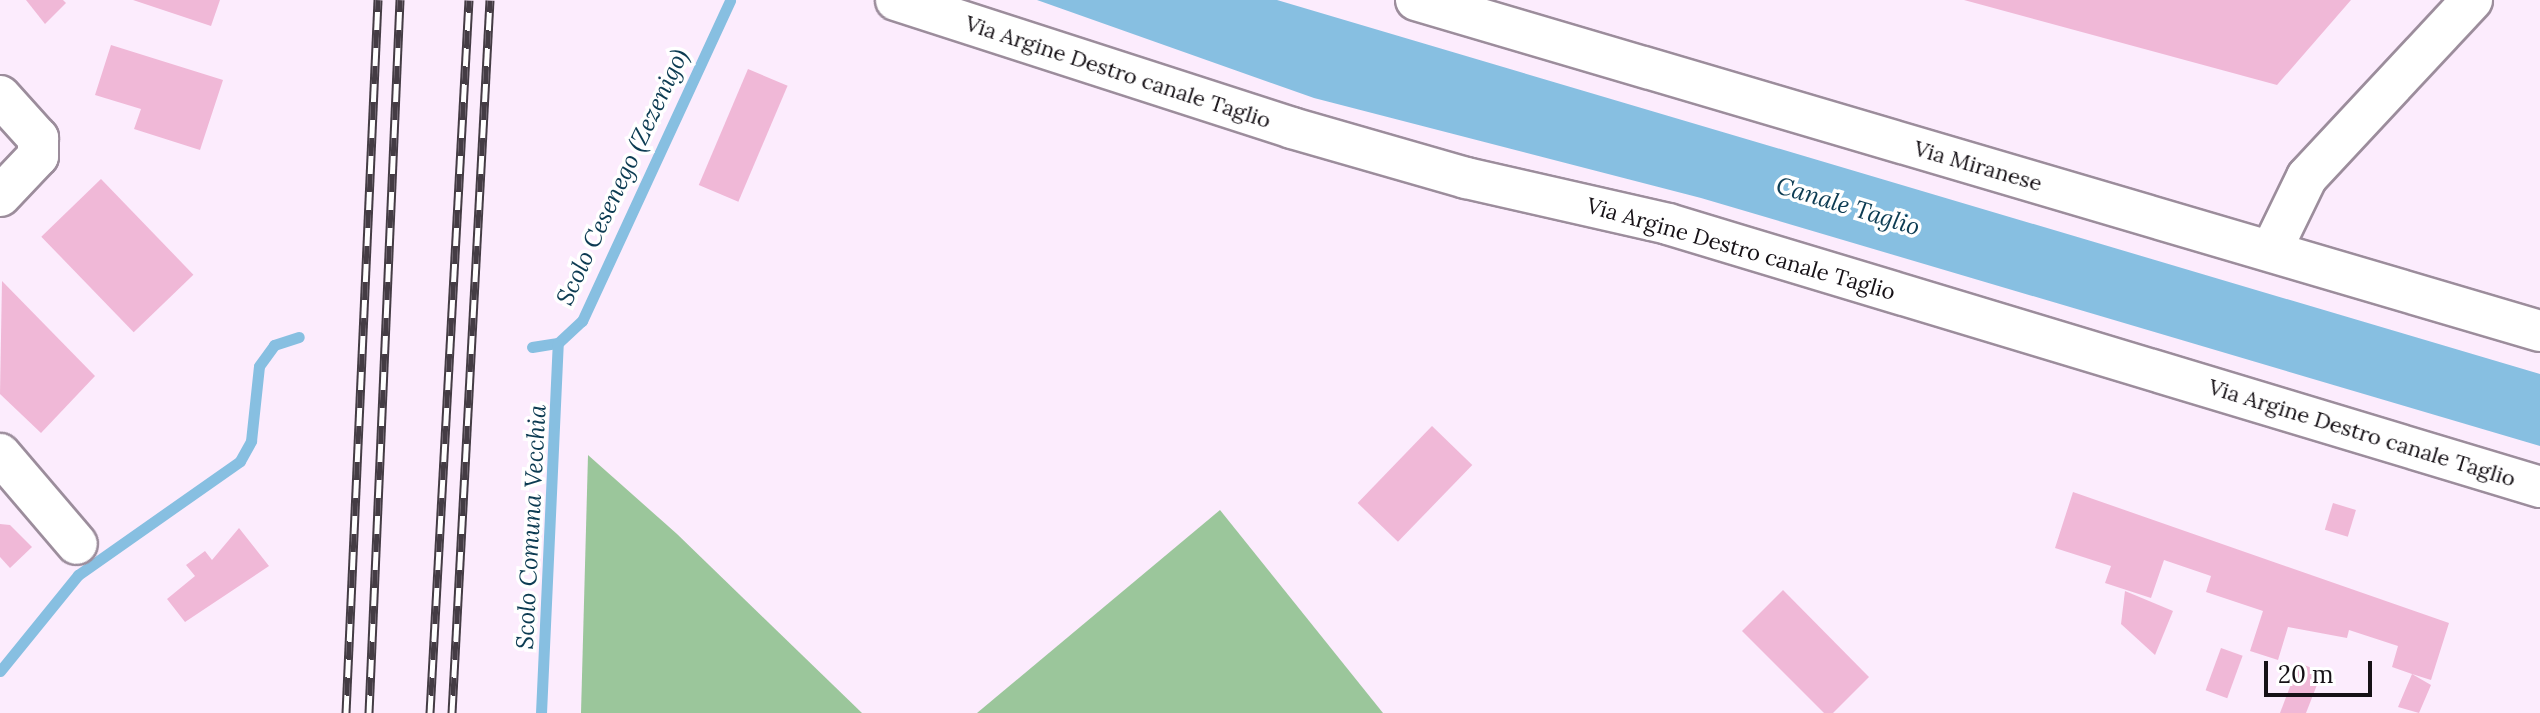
<!DOCTYPE html>
<html>
<head>
<meta charset="utf-8">
<style>
  body { margin:0 }
  #map { position:relative; width:2540px; height:713px; overflow:hidden; background:#fcecfd; font-family:Lora,serif }
  div>[style] { position:absolute }
  [style*='--x'] { left:calc(var(--x)*1px); top:calc(var(--y)*1px); width:calc(var(--w)*1px); rotate:calc(var(--a)*1deg) }
  .forest>* { inset:0; background:#9bc69b }
  .water>* { inset:0; background:#87bfe1 }
  .stream>* { height:11px; margin:-5.5px; padding:0 5.5px; transform-origin:5.5px; border-radius:5.5px; background:#87bfe1 }
  .building>* { inset:0; background:#f0b8d7; transform-origin:0 0 }
  .roads { filter:drop-shadow(2px 0 #9c8d9c) drop-shadow(-2px 0 #9c8d9c) drop-shadow(0 2px #9c8d9c) drop-shadow(0 -2px #9c8d9c) }
  .street>* { height:40px; margin:-20px; padding:0 20px; transform-origin:20px; border-radius:20px; background:#fff }
  .rail>* { height:9px; margin-top:-4.5px; transform-origin:0; background:repeating-linear-gradient(90deg,#fff 0 18px,#443c44 0 36px); box-sizing:border-box; border-block:2px solid #443c44 }
  span { translate:-50% -50%; white-space:nowrap; text-align:center; line-height:1.15; -webkit-text-stroke:7px #fff; paint-order:stroke }
  .street-label { font-size:22px; color:#161116 }
  .water-label { font-size:24px; color:#0c3b52; font-style:italic }
  .scale { position:absolute; left:2264px; top:661px; width:108px; height:36px; box-sizing:border-box; border:4px solid #161116; border-top:0; padding-left:10px; font-size:24px; line-height:28px; white-space:nowrap; color:#161116; -webkit-text-stroke:6px #fff; paint-order:stroke }
</style>
</head>
<body>
<div id="map">
  <div class="forest">
    <i style="clip-path:polygon(588px 455px,677px 534px,862px 713px,581px 713px)"></i>
    <i style="clip-path:polygon(1220px 510px,1383px 713px,977px 713px)"></i>
  </div>
  <div class="water">
    <i style="clip-path:polygon(1037px 0,1277px 0,2540px 374px,2540px 446px,1701px 198px,1314px 98px)"></i>
  </div>
  <div class="stream">
    <i style="--x:532;--y:347;--w:26;--a:-9"></i>
    <i style="--x:558;--y:343;--w:33;--a:-43"></i>
    <i style="--x:582;--y:321;--w:353;--a:-65.2"></i>
    <i style="--x:0;--y:671;--w:124;--a:-50.9"></i>
    <i style="--x:78;--y:575;--w:198;--a:-35.1"></i>
    <i style="--x:240;--y:461;--w:23;--a:-61"></i>
    <i style="--x:251;--y:441;--w:75;--a:-83.9"></i>
    <i style="--x:259;--y:366;--w:26;--a:-54"></i>
    <i style="--x:274;--y:345;--w:26;--a:-18"></i>
    <i style="--x:541;--y:713;--w:370;--a:-87.4"></i>
  </div>
  <div class="building">
    <i style="clip-path:polygon(26px 0,63px 0,66px 3px,45px 24px)"></i>
    <i style="clip-path:polygon(133px 0,220px 0,211px 26px)"></i>
    <i style="clip-path:polygon(1964px 0,2351px 0,2277px 85px)"></i>
    <i style="clip-path:polygon(111px 45px,223px 80px,200px 150px,134px 129px,141px 109px,95px 95px)"></i>
    <i style="left:748px;top:69px;width:43px;height:126px;rotate:23deg"></i>
    <i style="left:101px;top:179px;width:133px;height:83px;rotate:46deg"></i>
    <i style="clip-path:polygon(2px 281px,95px 376px,41px 433px,0 394px)"></i>
    <i style="left:1432px;top:426px;width:56px;height:107px;rotate:44deg"></i>
    <i style="clip-path:polygon(2073px 492px,2449px 623px,2431px 680px,2412px 674px,2431px 685px,2419px 713px,2398px 707px,2412px 674px,2392px 667px,2398px 646px,2349px 630px,2347px 638px,2288px 627px,2278px 660px,2250px 651px,2263px 611px,2206px 592px,2211px 576px,2164px 560px,2151px 598px,2105px 583px,2111px 566px,2055px 548px)"></i>
    <i style="left:2333px;top:503px;width:24px;height:28px;rotate:17deg"></i>
    <i style="clip-path:polygon(0 524px,10px 525px,32px 547px,10px 568px,0 557px)"></i>
    <i style="clip-path:polygon(239px 528px,269px 566px,185px 622px,167px 599px,195px 576px,186px 565px,205px 551px,212px 560px)"></i>
    <i style="clip-path:polygon(1783px 590px,1869px 677px,1833px 713px,1824px 713px,1742px 631px)"></i>
    <i style="clip-path:polygon(2125px 591px,2173px 611px,2155px 655px,2121px 624px)"></i>
    <i style="left:2221px;top:648px;width:23px;height:45px;rotate:20deg"></i>
    <i style="clip-path:polygon(2299px 663px,2322px 672px,2306px 713px,2280px 713px)"></i>
  </div>
  <div class="roads">
    <div class="street">
      <i style="--x:896;--y:0;--w:416;--a:17.9"></i>
      <i style="--x:1292;--y:128;--w:181;--a:16"></i>
      <i style="--x:1466;--y:178;--w:207;--a:12.8"></i>
      <i style="--x:1668;--y:224;--w:911;--a:16.78"></i>
      <i style="--x:1416;--y:0;--w:1172;--a:16.41"></i>
      <i style="--x:0;--y:96;--w:57;--a:47.9"></i>
      <i style="--x:38;--y:138;--w:18;--a:90"></i>
      <i style="--x:38;--y:156;--w:55;--a:133.5"></i>
      <i style="--x:2271;--y:251;--w:82;--a:-64.1"></i>
      <i style="--x:2307;--y:177;--w:242;--a:-47"></i>
      <i style="--x:0;--y:454;--w:118;--a:49.5"></i>
    </div>
  </div>
  <div class="rail">
    <i style="--x:346;--y:713;--w:714;--a:-87.43"></i>
    <i style="--x:369;--y:713;--w:714;--a:-87.51"></i>
    <i style="--x:430;--y:713;--w:714;--a:-86.87"></i>
    <i style="--x:452;--y:713;--w:714;--a:-86.95"></i>
  </div>
  <div class="street-label">
    <span style="left:1118px;top:72px;rotate:18deg">Via Argine Destro canale Taglio</span>
    <span style="left:1978px;top:166px;rotate:16deg">Via Miranese</span>
    <span style="left:1741px;top:249px;rotate:16deg">Via Argine Destro canale Taglio</span>
    <span style="left:2362px;top:433px;rotate:17deg">Via Argine Destro canale Taglio</span>
  </div>
  <div class="water-label">
    <span style="left:622px;top:177px;rotate:-65deg">Scolo Cesenego (Zezenigo)</span>
    <span style="left:1848px;top:206px;rotate:17deg">Canale Taglio</span>
    <span style="left:531px;top:527px;rotate:-87deg">Scolo Comuna Vecchia</span>
  </div>
  <div class="scale">20 m</div>
</div>
</body>
</html>
